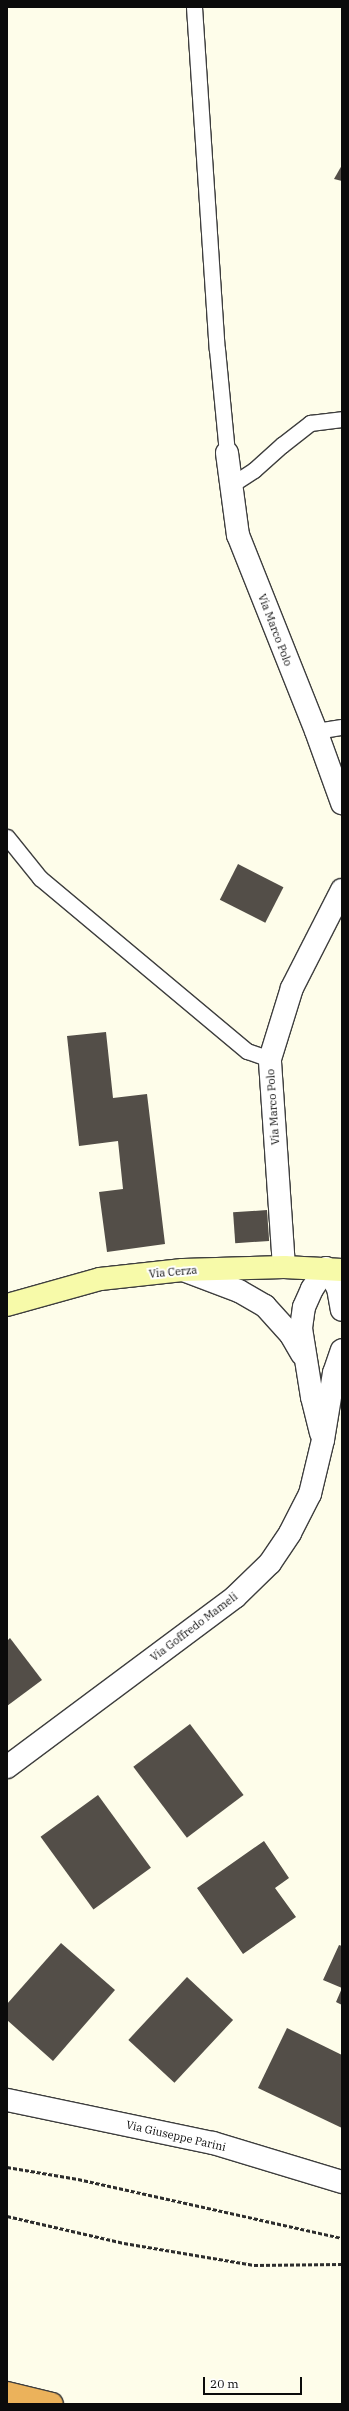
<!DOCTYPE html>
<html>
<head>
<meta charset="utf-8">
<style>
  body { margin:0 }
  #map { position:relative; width:349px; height:2411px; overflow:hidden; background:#fefdea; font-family:"IBM Plex Serif",serif }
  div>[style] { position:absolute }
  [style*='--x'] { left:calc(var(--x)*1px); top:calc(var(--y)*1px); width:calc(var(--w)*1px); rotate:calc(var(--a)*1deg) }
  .building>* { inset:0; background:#534e48; transform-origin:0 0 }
  .path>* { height:2.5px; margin-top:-1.25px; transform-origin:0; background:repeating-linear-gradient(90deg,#2d2d2d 0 4px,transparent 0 6px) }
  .roads { filter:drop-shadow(1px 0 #3e3e3e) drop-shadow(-1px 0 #3e3e3e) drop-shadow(0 1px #3e3e3e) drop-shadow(0 -1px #3e3e3e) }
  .lane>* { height:15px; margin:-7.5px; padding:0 7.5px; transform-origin:7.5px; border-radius:7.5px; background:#fff }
  .street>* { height:22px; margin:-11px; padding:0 11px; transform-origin:11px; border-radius:11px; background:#fff }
  .secondary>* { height:22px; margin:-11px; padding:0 11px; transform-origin:11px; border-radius:11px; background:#f7faa9 }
  .highway>* { height:22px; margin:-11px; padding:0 11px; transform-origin:11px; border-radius:11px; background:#ebb25b }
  span { translate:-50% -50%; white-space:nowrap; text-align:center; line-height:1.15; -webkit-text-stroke:4px #fff; paint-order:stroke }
  .street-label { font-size:11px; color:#0b0b0b }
  .frame { position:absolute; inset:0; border:8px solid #0b0b0b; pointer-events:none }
  .scale { position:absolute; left:203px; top:2377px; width:99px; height:18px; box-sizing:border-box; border:2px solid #0b0b0b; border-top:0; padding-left:5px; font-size:12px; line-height:14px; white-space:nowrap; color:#0b0b0b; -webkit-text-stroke:3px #fff; paint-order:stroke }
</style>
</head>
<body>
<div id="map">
  <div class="building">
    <i style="clip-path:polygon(342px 165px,342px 181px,334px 179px)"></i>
    <i style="left:238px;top:864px;width:51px;height:40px;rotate:27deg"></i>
    <i style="clip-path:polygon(106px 1032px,113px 1098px,147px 1094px,165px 1244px,107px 1252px,99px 1192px,123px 1189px,118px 1141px,79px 1146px,67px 1036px)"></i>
    <i style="left:267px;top:1210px;width:31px;height:34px;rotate:86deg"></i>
    <i style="clip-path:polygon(10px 1638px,42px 1680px,7px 1706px,7px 1641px)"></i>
    <i style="left:190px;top:1724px;width:89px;height:71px;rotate:53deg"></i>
    <i style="left:98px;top:1795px;width:90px;height:71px;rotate:54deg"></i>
    <i style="clip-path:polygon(264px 1841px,289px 1878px,275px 1888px,296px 1917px,243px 1954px,197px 1888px)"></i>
    <i style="clip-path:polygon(61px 1943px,115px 1990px,53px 2061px,7px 2020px,7px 2004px)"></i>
    <i style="clip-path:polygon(339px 1945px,342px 1946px,342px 2005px,336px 2002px,342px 1988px,323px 1980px)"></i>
    <i style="left:187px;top:1977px;width:63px;height:86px;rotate:43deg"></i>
    <i style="clip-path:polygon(287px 2028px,342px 2055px,342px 2128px,258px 2088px)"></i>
  </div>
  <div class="path">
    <i style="--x:7;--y:2167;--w:72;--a:9.6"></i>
    <i style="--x:78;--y:2179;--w:271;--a:12.6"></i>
    <i style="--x:7;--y:2216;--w:120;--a:13"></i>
    <i style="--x:124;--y:2243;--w:132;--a:9.6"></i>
    <i style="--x:254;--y:2265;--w:88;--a:-0.7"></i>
  </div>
  <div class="roads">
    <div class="lane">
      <i style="--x:194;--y:7;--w:343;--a:86.2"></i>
      <i style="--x:217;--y:349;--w:104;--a:84.5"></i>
      <i style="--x:231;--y:485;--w:27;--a:-33"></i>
      <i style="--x:254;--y:470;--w:38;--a:-42"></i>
      <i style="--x:282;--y:445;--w:36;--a:-38"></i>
      <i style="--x:310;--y:423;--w:32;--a:-7"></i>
      <i style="--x:316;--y:731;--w:26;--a:-9"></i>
      <i style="--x:7;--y:837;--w:53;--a:51.2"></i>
      <i style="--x:40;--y:878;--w:270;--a:39.9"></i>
      <i style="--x:247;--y:1051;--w:24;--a:19"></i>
    </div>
    <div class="street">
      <i style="--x:227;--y:453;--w:83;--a:82.4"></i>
      <i style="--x:238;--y:535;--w:211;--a:68.3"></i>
      <i style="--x:316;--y:731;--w:77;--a:70.1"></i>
      <i style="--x:284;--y:1267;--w:208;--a:-93.9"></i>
      <i style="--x:270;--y:1059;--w:74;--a:-72.8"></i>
      <i style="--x:292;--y:988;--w:110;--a:-63"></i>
      <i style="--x:183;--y:1270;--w:60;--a:20.6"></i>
      <i style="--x:239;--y:1291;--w:30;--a:30"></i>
      <i style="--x:265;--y:1306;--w:39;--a:48"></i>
      <i style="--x:291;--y:1335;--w:22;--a:60"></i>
      <i style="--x:321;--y:1433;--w:37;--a:-104"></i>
      <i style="--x:312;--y:1397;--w:70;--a:-99.1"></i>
      <i style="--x:301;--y:1328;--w:21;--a:-82"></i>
      <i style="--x:304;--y:1307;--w:20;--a:-66"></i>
      <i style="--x:312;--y:1289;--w:25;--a:-56"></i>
      <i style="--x:326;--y:1268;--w:23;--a:59"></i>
      <i style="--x:338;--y:1288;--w:22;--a:80"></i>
      <i style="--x:7;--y:1767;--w:284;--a:-36.7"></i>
      <i style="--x:235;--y:1597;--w:49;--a:-44.2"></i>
      <i style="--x:270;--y:1563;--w:36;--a:-56"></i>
      <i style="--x:290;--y:1533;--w:44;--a:-62.9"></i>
      <i style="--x:310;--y:1494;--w:56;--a:-76.5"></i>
      <i style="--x:323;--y:1440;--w:68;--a:-80.7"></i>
      <i style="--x:334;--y:1373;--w:24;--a:-71"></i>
      <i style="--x:7;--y:2100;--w:210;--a:11.8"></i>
      <i style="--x:213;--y:2143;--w:135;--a:16.8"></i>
    </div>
    <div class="secondary">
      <i style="--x:7;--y:1305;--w:97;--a:-15.6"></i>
      <i style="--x:100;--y:1279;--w:83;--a:-6.2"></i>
      <i style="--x:183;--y:1270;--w:101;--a:-1.7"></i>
      <i style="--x:284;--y:1267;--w:58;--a:3"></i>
    </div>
    <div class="highway">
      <i style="--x:7;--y:2393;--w:46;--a:13.7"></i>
    </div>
  </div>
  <div class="street-label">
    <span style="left:275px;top:630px;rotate:69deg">Via Marco Polo</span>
    <span style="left:273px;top:1107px;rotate:-94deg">Via Marco Polo</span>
    <span style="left:173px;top:1272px;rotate:-5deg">Via Cerza</span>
    <span style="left:194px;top:1627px;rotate:-37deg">Via Goffredo Mameli</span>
    <span style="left:176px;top:2136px;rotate:13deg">Via Giuseppe Parini</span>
  </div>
  <div class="frame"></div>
  <div class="scale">20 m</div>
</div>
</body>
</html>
